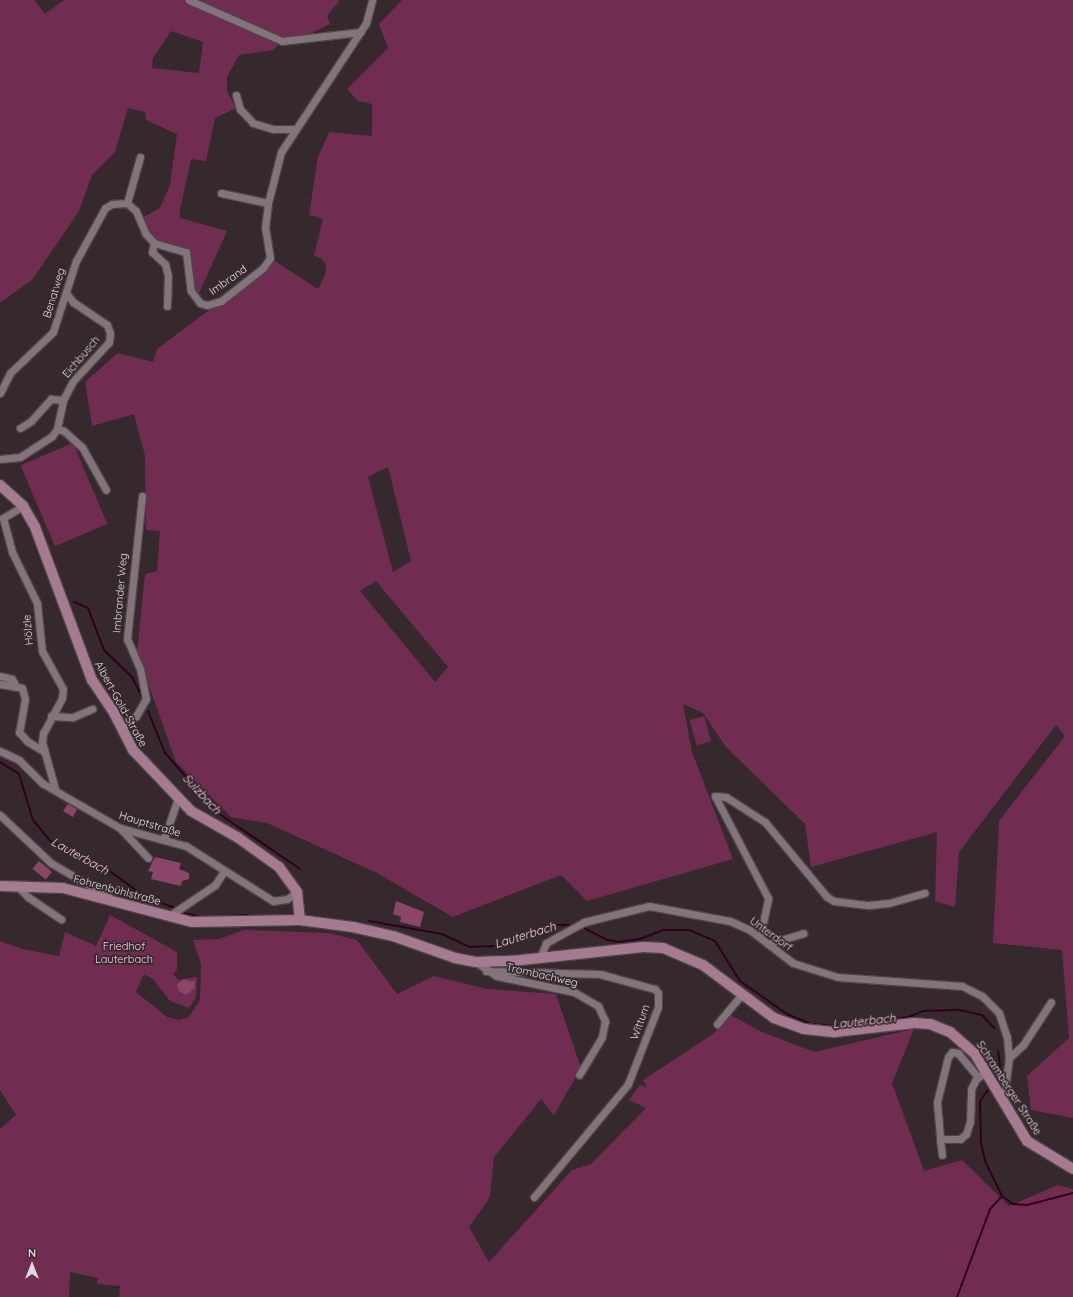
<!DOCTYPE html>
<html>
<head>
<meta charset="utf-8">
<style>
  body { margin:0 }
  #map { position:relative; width:1073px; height:1297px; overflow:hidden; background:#35292e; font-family:Quicksand,sans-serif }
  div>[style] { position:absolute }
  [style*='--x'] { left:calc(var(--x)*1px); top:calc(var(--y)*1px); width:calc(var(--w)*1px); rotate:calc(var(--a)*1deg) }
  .green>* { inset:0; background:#702d51; transform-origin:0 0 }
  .stream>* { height:2px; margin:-1px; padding:0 1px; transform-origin:1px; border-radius:1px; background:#2f001c }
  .building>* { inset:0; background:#8b4569; transform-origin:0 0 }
  .roads { filter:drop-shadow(1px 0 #4f4549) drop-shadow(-1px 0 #4f4549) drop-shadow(0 1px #4f4549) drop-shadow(0 -1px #4f4549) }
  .street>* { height:7px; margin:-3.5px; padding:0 3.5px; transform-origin:3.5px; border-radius:3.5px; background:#82747a }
  .secondary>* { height:10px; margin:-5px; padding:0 5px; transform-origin:5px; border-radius:5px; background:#a67a90 }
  span { translate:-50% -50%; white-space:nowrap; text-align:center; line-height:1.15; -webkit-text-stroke:3.5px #35292e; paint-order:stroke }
  .street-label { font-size:11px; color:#e0d8db }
  .park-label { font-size:11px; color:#f8cde1 }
  .water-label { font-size:12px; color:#f5cadd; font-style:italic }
  .north { position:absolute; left:12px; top:1245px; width:40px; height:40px; -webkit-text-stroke:3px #35292e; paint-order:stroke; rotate:0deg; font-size:11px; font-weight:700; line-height:16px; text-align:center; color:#e0d8db }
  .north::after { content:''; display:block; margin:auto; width:14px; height:18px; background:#e0d8db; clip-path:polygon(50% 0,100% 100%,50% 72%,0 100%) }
</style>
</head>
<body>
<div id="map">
  <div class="green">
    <i style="clip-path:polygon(evenodd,0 0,34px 0,45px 14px,64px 0,340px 0,327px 16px,330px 24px,310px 34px,282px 41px,273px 50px,239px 55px,227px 77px,227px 91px,236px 108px,215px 118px,206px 161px,191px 159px,180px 210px,180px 218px,227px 231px,196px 300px,186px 252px,154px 243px,140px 219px,160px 208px,170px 185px,177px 134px,146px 120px,145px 112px,128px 108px,115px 152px,92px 175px,79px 211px,33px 279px,0 303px,0 0,171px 31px,203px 42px,199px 73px,152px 68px,153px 58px,171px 31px)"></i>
    <i style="clip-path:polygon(evenodd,402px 0,1073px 0,1073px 1118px,1031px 1110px,1027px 1076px,1069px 1038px,1062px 950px,993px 943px,999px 821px,1065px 736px,1056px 725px,959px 852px,955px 907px,935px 901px,937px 832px,811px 867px,805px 824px,726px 747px,703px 713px,683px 704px,692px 752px,733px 859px,587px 901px,561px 875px,453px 917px,377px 873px,267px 823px,231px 817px,176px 762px,137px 652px,145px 574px,157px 571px,160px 531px,146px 530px,145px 456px,134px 414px,92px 426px,85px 382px,118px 353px,153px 362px,157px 349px,221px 301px,270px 258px,318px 289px,325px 275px,326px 265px,322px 259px,314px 256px,323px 219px,309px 215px,318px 157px,329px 132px,372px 136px,372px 104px,358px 101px,347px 89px,388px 48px,379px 24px,402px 0,388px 467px,411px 561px,393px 572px,368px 477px,388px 467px,402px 0,376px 581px,448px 667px,435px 682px,360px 591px,376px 581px)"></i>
    <i style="left:73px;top:443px;width:88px;height:57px;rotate:67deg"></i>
    <i style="left:704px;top:716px;width:26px;height:15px;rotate:74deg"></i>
    <i style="clip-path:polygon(110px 915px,177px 952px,177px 969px,173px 974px,178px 980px,197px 977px,196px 997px,189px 1008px,170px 1001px,153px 979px,144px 974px,136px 992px,167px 1017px,179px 1020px,189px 1017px,200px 1000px,201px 964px,193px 940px,219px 939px,244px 930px,328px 933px,357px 940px,397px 994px,434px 976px,487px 989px,556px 994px,581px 1068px,554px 1115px,541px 1099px,494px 1157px,490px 1197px,469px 1227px,489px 1262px,572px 1170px,591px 1164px,646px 1108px,629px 1100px,640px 1085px,647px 1088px,643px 1080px,713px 1034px,730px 1015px,762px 1032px,814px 1052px,914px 1029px,892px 1083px,924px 1171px,962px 1160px,1009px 1206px,1058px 1185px,1073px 1189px,1073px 1297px,119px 1297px,120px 1286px,97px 1284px,98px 1278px,70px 1272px,69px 1297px,0 1297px,0 1129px,16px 1115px,0 1090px,0 941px,22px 949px,59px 956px,65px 932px,96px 946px)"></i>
  </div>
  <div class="stream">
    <i style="--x:74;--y:602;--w:15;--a:23"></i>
    <i style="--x:88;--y:608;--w:45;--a:69.1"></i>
    <i style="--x:104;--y:650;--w:39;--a:44"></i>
    <i style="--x:132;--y:677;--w:20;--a:63"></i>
    <i style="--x:148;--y:711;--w:45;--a:68"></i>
    <i style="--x:165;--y:753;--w:80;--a:48.5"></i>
    <i style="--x:218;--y:813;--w:99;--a:34.3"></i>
    <i style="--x:0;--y:762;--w:22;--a:32"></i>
    <i style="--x:19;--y:774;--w:48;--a:73.1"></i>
    <i style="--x:33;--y:820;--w:27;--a:51"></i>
    <i style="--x:50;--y:841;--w:68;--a:26.9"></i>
    <i style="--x:111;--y:872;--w:42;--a:36.3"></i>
    <i style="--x:145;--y:897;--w:30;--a:20"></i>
    <i style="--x:184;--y:913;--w:17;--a:13"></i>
    <i style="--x:201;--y:917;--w:46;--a:-2.5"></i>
    <i style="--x:369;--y:921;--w:74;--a:10.1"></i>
    <i style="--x:442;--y:934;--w:31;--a:25"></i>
    <i style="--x:470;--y:947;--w:28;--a:-2"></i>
    <i style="--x:498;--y:946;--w:59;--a:-20.9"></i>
    <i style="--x:553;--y:925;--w:20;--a:0"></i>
    <i style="--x:582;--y:927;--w:29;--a:27"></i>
    <i style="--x:608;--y:940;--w:11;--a:10"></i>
    <i style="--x:619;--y:942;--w:21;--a:-8"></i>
    <i style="--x:640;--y:939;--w:25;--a:-21"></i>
    <i style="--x:663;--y:930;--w:26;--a:0"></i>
    <i style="--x:689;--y:930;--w:28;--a:23"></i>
    <i style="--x:715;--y:941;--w:47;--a:58"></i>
    <i style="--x:740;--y:981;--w:57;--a:35.1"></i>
    <i style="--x:787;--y:1014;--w:25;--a:23"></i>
    <i style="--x:810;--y:1024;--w:21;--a:5"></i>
    <i style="--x:831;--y:1026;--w:78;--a:-6.7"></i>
    <i style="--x:908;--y:1017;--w:17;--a:-21"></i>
    <i style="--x:924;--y:1011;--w:36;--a:-2"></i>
    <i style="--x:960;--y:1010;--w:23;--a:13"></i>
    <i style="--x:982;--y:1015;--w:18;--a:47"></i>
    <i style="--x:996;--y:1082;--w:9;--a:-58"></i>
    <i style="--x:1001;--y:1074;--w:24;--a:-97"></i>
    <i style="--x:991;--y:1086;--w:19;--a:126"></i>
    <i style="--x:980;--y:1101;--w:42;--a:88.6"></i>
    <i style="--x:981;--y:1143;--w:18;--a:77"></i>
    <i style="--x:985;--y:1161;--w:39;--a:64"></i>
    <i style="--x:1002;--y:1196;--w:14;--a:36"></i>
    <i style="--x:1013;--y:1204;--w:14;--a:4"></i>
    <i style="--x:1027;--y:1205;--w:48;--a:-14.6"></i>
    <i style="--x:957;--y:1297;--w:94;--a:-69.4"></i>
    <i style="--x:990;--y:1209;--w:18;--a:-47"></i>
  </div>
  <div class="building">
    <i style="clip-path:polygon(68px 804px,77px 809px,73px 817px,63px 811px)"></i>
    <i style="clip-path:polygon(155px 857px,181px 863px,179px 869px,189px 873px,189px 879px,182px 881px,181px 886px,151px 879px,153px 872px,148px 871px)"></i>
    <i style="left:39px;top:861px;width:17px;height:10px;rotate:40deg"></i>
    <i style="clip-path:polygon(396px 901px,424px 912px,420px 927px,400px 922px,401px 917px,393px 914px)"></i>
    <i style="clip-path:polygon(184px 979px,192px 982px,194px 980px,195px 988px,186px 995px,179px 991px,177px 984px)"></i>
  </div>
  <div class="roads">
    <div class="street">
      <i style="--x:189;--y:0;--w:102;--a:23.8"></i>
      <i style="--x:282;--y:41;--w:79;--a:-6.6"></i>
      <i style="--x:236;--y:95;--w:15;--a:74"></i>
      <i style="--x:240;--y:109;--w:19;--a:47"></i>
      <i style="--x:253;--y:123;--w:21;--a:17"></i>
      <i style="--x:273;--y:129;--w:21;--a:0"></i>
      <i style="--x:221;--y:193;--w:48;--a:12"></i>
      <i style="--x:127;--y:203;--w:12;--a:42"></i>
      <i style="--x:136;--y:211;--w:25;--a:67"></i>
      <i style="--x:146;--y:234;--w:12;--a:48"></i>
      <i style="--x:154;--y:243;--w:33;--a:16"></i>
      <i style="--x:186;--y:252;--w:39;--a:83"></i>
      <i style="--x:191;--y:291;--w:15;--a:53"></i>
      <i style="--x:200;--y:303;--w:7;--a:16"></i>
      <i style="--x:207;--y:305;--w:15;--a:-16"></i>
      <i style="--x:221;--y:301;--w:53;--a:-38.2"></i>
      <i style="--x:263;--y:268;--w:12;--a:-55"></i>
      <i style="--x:270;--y:258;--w:30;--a:-99"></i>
      <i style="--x:265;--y:228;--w:25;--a:-83"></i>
      <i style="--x:268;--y:203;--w:53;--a:-75.7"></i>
      <i style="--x:281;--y:152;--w:154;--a:-56.6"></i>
      <i style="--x:366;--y:23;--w:24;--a:-75"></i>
      <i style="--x:154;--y:243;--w:9;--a:103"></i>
      <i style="--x:152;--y:252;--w:18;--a:43"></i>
      <i style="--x:165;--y:264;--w:12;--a:76"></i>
      <i style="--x:168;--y:276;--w:30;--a:92"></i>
      <i style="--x:0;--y:393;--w:22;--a:-63"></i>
      <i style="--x:10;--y:373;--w:59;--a:-43.6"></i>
      <i style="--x:53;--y:332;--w:75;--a:-72.1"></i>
      <i style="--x:76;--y:261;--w:60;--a:-61.3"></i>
      <i style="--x:105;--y:208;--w:8;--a:-30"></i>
      <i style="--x:112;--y:204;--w:15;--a:-4"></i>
      <i style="--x:127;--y:203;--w:48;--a:-74.2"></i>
      <i style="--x:20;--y:428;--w:13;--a:-32"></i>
      <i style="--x:31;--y:421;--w:30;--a:-48"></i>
      <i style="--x:51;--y:399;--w:12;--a:5"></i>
      <i style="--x:57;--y:429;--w:30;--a:-78"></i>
      <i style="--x:63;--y:400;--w:21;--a:-62"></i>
      <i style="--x:73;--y:381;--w:53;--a:-47.3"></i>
      <i style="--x:109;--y:342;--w:9;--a:-84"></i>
      <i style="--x:110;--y:333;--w:9;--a:-111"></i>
      <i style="--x:107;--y:325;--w:41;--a:-145.9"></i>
      <i style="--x:73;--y:302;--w:10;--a:-127"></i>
      <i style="--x:0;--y:459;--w:20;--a:-6"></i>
      <i style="--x:20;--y:457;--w:38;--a:-33"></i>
      <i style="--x:52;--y:436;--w:9;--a:-54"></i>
      <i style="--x:57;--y:429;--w:7;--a:16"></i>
      <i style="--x:64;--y:431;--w:24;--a:42"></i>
      <i style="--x:82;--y:447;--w:49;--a:60.8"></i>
      <i style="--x:23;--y:506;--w:23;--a:149"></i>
      <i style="--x:3;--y:518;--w:35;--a:75"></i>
      <i style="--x:12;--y:552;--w:57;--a:63.9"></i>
      <i style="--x:37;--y:603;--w:48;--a:84.1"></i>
      <i style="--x:42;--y:651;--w:43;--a:61.1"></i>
      <i style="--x:63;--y:689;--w:9;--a:96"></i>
      <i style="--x:62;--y:698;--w:40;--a:118"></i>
      <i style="--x:43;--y:733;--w:9;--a:96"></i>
      <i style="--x:42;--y:742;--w:49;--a:74.5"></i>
      <i style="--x:0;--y:676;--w:12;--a:14"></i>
      <i style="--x:12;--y:679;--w:8;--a:60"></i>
      <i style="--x:0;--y:684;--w:22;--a:10"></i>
      <i style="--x:22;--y:688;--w:11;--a:75"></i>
      <i style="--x:25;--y:699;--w:34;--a:100"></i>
      <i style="--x:19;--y:732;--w:12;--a:48"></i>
      <i style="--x:27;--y:741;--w:19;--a:32"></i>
      <i style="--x:51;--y:716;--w:22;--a:3"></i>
      <i style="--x:73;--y:717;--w:21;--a:-23"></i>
      <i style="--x:122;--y:727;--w:18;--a:-38"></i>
      <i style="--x:136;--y:716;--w:20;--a:-60"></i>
      <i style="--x:146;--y:699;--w:31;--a:-101"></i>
      <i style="--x:140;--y:669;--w:33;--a:-113"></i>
      <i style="--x:127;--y:639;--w:144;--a:-84"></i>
      <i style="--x:0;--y:751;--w:21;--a:25"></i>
      <i style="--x:19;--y:760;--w:33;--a:45"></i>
      <i style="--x:42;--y:783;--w:90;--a:30"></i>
      <i style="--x:120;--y:828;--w:68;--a:15.3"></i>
      <i style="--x:186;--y:846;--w:103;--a:32.3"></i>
      <i style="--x:273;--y:901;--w:14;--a:-8"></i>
      <i style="--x:287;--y:899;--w:12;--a:-35"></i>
      <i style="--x:0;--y:815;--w:70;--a:43.3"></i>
      <i style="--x:51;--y:863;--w:67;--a:30.4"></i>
      <i style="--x:120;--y:828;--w:41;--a:47"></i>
      <i style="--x:164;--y:839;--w:43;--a:-71.1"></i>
      <i style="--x:17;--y:886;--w:16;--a:45"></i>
      <i style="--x:28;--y:897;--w:40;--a:34"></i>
      <i style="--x:169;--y:916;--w:55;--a:-34"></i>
      <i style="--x:215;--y:885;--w:17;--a:-57"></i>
      <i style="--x:760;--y:937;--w:40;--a:-78"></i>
      <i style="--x:768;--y:898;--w:115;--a:-117.5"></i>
      <i style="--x:715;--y:796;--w:11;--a:5"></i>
      <i style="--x:726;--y:797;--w:46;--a:32.7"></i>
      <i style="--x:765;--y:822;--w:97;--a:50.4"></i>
      <i style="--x:827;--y:897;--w:8;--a:30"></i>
      <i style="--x:834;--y:901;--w:35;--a:7"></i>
      <i style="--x:869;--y:905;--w:20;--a:-6"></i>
      <i style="--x:889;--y:903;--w:37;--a:-16"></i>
      <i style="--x:768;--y:944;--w:37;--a:-17"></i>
      <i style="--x:540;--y:958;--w:16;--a:-68"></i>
      <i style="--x:546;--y:943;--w:43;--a:-28.9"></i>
      <i style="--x:584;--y:922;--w:67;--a:-13.8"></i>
      <i style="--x:649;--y:906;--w:82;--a:10.5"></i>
      <i style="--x:730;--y:921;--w:22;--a:24"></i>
      <i style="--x:750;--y:930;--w:54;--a:37.5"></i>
      <i style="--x:793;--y:963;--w:47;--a:17.3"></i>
      <i style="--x:838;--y:977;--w:124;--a:4.2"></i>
      <i style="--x:962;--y:986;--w:22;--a:27"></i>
      <i style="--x:982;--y:996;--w:24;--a:45"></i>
      <i style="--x:999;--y:1013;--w:25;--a:72"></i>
      <i style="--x:1007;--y:1037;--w:21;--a:85"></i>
      <i style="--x:1009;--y:1058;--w:45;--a:97.6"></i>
      <i style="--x:476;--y:962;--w:25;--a:34"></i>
      <i style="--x:497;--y:976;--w:79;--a:11.7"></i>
      <i style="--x:574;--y:992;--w:28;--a:30"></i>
      <i style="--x:598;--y:1006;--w:17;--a:65"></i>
      <i style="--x:605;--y:1021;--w:16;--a:101"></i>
      <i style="--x:602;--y:1037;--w:44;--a:121.2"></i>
      <i style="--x:486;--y:971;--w:114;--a:1.5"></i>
      <i style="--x:600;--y:974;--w:57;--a:15.3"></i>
      <i style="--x:655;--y:989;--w:5;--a:53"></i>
      <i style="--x:658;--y:993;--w:14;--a:90"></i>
      <i style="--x:658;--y:1007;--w:83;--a:111.3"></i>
      <i style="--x:628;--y:1084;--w:147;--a:129.8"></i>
      <i style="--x:717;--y:1024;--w:39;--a:-50"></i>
      <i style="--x:1009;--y:1058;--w:19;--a:-43"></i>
      <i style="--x:1023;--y:1045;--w:51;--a:-56.9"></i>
      <i style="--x:978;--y:1077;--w:31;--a:-130"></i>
      <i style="--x:958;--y:1053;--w:6;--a:-171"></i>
      <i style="--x:952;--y:1052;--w:6;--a:129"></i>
      <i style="--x:948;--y:1057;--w:46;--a:103.7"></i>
      <i style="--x:937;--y:1102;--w:37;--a:85"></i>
      <i style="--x:940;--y:1139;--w:20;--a:0"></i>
      <i style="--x:960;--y:1139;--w:8;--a:-40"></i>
      <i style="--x:966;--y:1134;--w:13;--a:-72"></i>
      <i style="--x:970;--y:1122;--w:33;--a:-88"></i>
      <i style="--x:971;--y:1089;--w:11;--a:-63"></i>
      <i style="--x:976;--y:1079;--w:12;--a:-35"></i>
      <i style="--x:940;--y:1139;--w:16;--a:83"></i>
    </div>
    <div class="secondary">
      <i style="--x:0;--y:485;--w:31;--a:42"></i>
      <i style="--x:23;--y:506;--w:24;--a:60"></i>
      <i style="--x:35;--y:527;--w:163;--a:69.6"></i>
      <i style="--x:92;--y:680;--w:37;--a:56"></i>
      <i style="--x:113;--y:711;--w:44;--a:62.9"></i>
      <i style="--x:133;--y:750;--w:84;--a:46.4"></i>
      <i style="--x:191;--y:811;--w:53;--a:29.5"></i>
      <i style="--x:237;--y:837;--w:52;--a:35.5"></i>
      <i style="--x:279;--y:867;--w:31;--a:54"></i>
      <i style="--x:297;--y:892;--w:28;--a:84"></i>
      <i style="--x:0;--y:886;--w:63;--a:1.8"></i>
      <i style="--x:63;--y:888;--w:133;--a:14.8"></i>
      <i style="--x:192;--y:922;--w:108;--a:-1.1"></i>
      <i style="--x:300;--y:920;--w:53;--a:7.5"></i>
      <i style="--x:353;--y:927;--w:41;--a:12.7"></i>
      <i style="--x:393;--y:936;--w:66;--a:19.5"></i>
      <i style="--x:455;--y:958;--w:21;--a:11"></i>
      <i style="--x:476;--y:962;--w:36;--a:-2"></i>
      <i style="--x:512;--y:961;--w:132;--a:-6.1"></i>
      <i style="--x:643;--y:947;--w:20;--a:3"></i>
      <i style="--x:663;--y:948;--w:43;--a:23"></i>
      <i style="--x:703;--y:965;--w:89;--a:36.7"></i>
      <i style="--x:774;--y:1018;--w:32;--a:20"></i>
      <i style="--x:804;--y:1029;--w:31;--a:6"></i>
      <i style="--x:835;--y:1032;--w:80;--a:-6.5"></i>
      <i style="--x:914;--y:1023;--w:16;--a:4"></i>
      <i style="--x:930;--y:1024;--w:22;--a:22"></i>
      <i style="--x:950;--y:1032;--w:33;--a:41"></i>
      <i style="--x:975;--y:1054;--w:101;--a:59.1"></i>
      <i style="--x:1027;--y:1141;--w:54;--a:31.3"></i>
    </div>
  </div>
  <div class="street-label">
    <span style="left:228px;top:280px;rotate:-35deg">Imbrand</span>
    <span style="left:54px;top:293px;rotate:-73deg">Benatweg</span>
    <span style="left:81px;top:357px;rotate:-50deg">Eichbusch</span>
    <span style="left:120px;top:593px;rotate:-85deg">Imbrander Weg</span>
    <span style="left:28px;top:630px;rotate:-95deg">Hölzle</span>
    <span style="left:121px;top:704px;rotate:61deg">Albert-Gold-Straße</span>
    <span style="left:150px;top:824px;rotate:17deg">Hauptstraße</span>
    <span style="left:117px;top:890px;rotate:15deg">Fohrenbühlstraße</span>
    <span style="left:771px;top:934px;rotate:36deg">Unterdorf</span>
    <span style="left:542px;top:975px;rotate:13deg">Trombachweg</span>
    <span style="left:640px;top:1022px;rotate:-70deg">Wittum</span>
    <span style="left:1009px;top:1088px;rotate:57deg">Schramberger Straße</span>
  </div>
  <div class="park-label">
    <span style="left:124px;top:953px">Friedhof<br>Lauterbach</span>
  </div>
  <div class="water-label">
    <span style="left:202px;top:794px;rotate:47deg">Sulzbach</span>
    <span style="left:80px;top:856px;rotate:29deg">Lauterbach</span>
    <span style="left:525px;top:935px;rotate:-17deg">Lauterbach</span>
    <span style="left:864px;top:1021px;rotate:-6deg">Lauterbach</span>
  </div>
  <div class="north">N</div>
</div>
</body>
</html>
